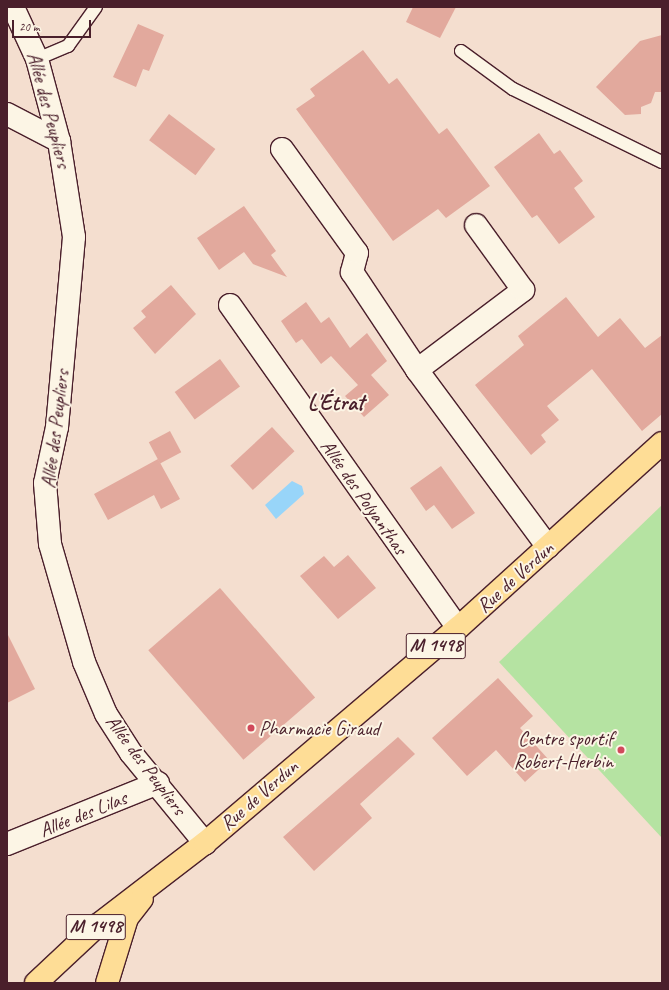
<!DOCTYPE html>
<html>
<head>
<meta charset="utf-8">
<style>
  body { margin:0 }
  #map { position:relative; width:669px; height:990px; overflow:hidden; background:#f4decf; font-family:Caveat,sans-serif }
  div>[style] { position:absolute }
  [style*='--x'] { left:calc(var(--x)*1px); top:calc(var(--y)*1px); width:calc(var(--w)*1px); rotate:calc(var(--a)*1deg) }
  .green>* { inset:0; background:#b5e3a2 }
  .water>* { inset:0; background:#98d5f9 }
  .building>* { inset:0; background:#e2a99d; transform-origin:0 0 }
  .roads { filter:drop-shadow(1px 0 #4a1f2b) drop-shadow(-1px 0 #4a1f2b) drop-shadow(0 1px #4a1f2b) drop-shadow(0 -1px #4a1f2b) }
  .lane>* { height:12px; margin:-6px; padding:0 6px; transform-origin:6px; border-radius:6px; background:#fcf5e5 }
  .street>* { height:22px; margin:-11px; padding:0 11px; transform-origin:11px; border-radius:11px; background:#fcf5e5 }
  .primary>* { height:22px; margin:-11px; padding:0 11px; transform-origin:11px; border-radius:11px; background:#fedd96 }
  .dots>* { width:11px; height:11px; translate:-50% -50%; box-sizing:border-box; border:2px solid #fcf5e5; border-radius:50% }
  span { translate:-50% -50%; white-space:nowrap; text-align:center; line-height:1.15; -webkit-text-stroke:4px #fcf5e5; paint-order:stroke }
  .shield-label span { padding:1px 3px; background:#fcf5e5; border:1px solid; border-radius:3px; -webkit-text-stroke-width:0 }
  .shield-label { font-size:19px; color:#4a1f2b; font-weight:700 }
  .street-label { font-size:20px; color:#4a1f2b }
  .poi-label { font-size:20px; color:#4a1f2b }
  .left { translate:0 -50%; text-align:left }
  .right { translate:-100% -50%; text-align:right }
  .quarter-label { font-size:22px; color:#4a1f2b; font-weight:700 }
  .frame { position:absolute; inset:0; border:8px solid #4a1f2b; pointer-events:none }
  .scale { position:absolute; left:12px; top:20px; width:79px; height:18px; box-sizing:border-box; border:2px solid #4a1f2b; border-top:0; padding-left:5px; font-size:12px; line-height:14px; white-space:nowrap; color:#4a1f2b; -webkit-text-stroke:3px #fcf5e5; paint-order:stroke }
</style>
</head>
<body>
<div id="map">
  <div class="green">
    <i style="clip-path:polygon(662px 505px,662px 838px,499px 662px)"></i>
  </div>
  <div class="water">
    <i style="clip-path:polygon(292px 481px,302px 486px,304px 494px,276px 519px,265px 505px)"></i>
  </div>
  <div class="building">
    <i style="clip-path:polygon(413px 7px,456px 7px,440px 38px,406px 22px)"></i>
    <i style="clip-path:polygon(138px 24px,164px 35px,149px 71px,143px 69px,136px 87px,113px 77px)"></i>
    <i style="clip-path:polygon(662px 35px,662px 92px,655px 92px,651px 103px,641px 107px,641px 114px,625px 115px,596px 87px,640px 41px)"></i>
    <i style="clip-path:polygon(363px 50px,389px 84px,397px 78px,439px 134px,447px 128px,490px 186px,446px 218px,438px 209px,393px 241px,296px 109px,315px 96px,310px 89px)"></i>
    <i style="left:169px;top:114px;width:58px;height:33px;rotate:37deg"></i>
    <i style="clip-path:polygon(539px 133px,554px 154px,560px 150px,583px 181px,574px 188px,595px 217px,559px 244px,537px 215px,532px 218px,494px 167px)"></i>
    <i style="clip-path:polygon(244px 206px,276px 251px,271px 255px,287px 277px,253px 264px,244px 252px,219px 270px,197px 238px)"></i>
    <i style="clip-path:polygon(171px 285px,196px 314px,155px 354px,133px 328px,146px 317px,141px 311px)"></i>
    <i style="clip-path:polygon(566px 297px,598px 337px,620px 318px,645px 348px,662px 335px,662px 414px,642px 431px,592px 369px,547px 406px,559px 420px,541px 435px,546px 442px,531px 455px,475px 385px,524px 345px,518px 336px)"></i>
    <i style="clip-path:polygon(306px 302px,321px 323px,329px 317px,350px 348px,367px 333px,387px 361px,371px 375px,389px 395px,364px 417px,345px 396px,358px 385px,331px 356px,321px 364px,302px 339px,296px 343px,281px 321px)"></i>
    <i style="left:220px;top:359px;width:34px;height:56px;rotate:54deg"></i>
    <i style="left:272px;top:427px;width:33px;height:57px;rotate:47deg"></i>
    <i style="left:170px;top:431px;width:24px;height:24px;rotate:62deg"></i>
    <i style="clip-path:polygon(158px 459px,180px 499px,161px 509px,154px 495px,108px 520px,94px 494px)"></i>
    <i style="clip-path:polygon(441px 466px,475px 513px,452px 529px,434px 505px,426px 511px,410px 488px)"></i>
    <i style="clip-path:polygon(348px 555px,376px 588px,338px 619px,300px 576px,324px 556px,334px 567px)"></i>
    <i style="left:220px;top:588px;width:145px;height:95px;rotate:49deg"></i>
    <i style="clip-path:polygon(7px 633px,35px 689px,7px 703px)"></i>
    <i style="clip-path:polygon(498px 678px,533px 716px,520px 728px,549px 760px,525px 782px,496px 750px,467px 776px,432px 738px)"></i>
    <i style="clip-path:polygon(398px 737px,415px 754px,360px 804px,372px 818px,314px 871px,283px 837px)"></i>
  </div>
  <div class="roads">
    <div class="lane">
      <i style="--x:461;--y:51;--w:64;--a:36.2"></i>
      <i style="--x:513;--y:89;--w:166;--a:26.1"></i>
      <i style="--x:37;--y:59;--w:34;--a:-23"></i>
      <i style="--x:68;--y:46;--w:48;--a:-54.3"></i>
    </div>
    <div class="street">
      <i style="--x:13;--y:7;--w:57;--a:65.2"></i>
      <i style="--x:37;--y:59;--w:85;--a:75"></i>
      <i style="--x:59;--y:141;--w:97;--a:81.1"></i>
      <i style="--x:74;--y:237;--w:191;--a:95.1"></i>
      <i style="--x:57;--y:427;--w:57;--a:102.1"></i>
      <i style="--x:45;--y:483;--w:61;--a:85.3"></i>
      <i style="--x:50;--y:544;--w:123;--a:73.9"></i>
      <i style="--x:84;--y:662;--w:56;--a:67.1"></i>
      <i style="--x:106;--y:714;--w:46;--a:57.3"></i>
      <i style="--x:131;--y:753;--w:117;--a:50.6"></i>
      <i style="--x:7;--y:114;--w:59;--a:27.4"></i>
      <i style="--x:282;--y:149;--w:128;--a:54.2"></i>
      <i style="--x:357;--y:253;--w:20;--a:105"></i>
      <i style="--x:352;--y:272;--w:118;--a:56.4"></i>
      <i style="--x:417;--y:370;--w:220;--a:53.5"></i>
      <i style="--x:230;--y:305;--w:395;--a:54.8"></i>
      <i style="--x:417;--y:370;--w:133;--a:-37"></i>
      <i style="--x:523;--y:290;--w:80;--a:-125.9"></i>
      <i style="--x:7;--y:844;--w:163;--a:-22"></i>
    </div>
    <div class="primary">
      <i style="--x:36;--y:983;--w:85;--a:-43.1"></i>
      <i style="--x:98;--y:925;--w:135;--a:-37.5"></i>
      <i style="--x:205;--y:843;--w:332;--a:-40.4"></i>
      <i style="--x:458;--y:628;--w:275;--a:-42.2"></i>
      <i style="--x:107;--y:983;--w:68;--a:-72.9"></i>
      <i style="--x:127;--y:918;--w:24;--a:-52"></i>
    </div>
  </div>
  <div class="dots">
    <i style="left:251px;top:728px;background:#d1495b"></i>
    <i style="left:621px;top:750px;background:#d1495b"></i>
  </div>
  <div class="shield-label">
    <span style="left:436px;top:646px">M 1498</span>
    <span style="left:96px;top:927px">M 1498</span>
  </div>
  <div class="street-label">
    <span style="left:49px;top:110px;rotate:75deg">Allée des Peupliers</span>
    <span style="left:55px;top:429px;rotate:-83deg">Allée des Peupliers</span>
    <span style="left:364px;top:497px;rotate:55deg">Allée des Polyanthas</span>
    <span style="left:515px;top:577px;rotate:-42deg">Rue de Verdun</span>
    <span style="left:146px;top:765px;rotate:53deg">Allée des Peupliers</span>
    <span style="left:259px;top:795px;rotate:-41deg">Rue de Verdun</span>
    <span style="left:83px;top:814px;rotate:-22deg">Allée des Lilas</span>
  </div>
  <div class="poi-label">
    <span class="left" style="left:259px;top:728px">Pharmacie Giraud</span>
    <span class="right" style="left:613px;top:750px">Centre sportif<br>Robert-Herbin</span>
  </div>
  <div class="quarter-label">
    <span style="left:336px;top:404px">L'Étrat</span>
  </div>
  <div class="frame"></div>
  <div class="scale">20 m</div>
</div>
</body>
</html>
